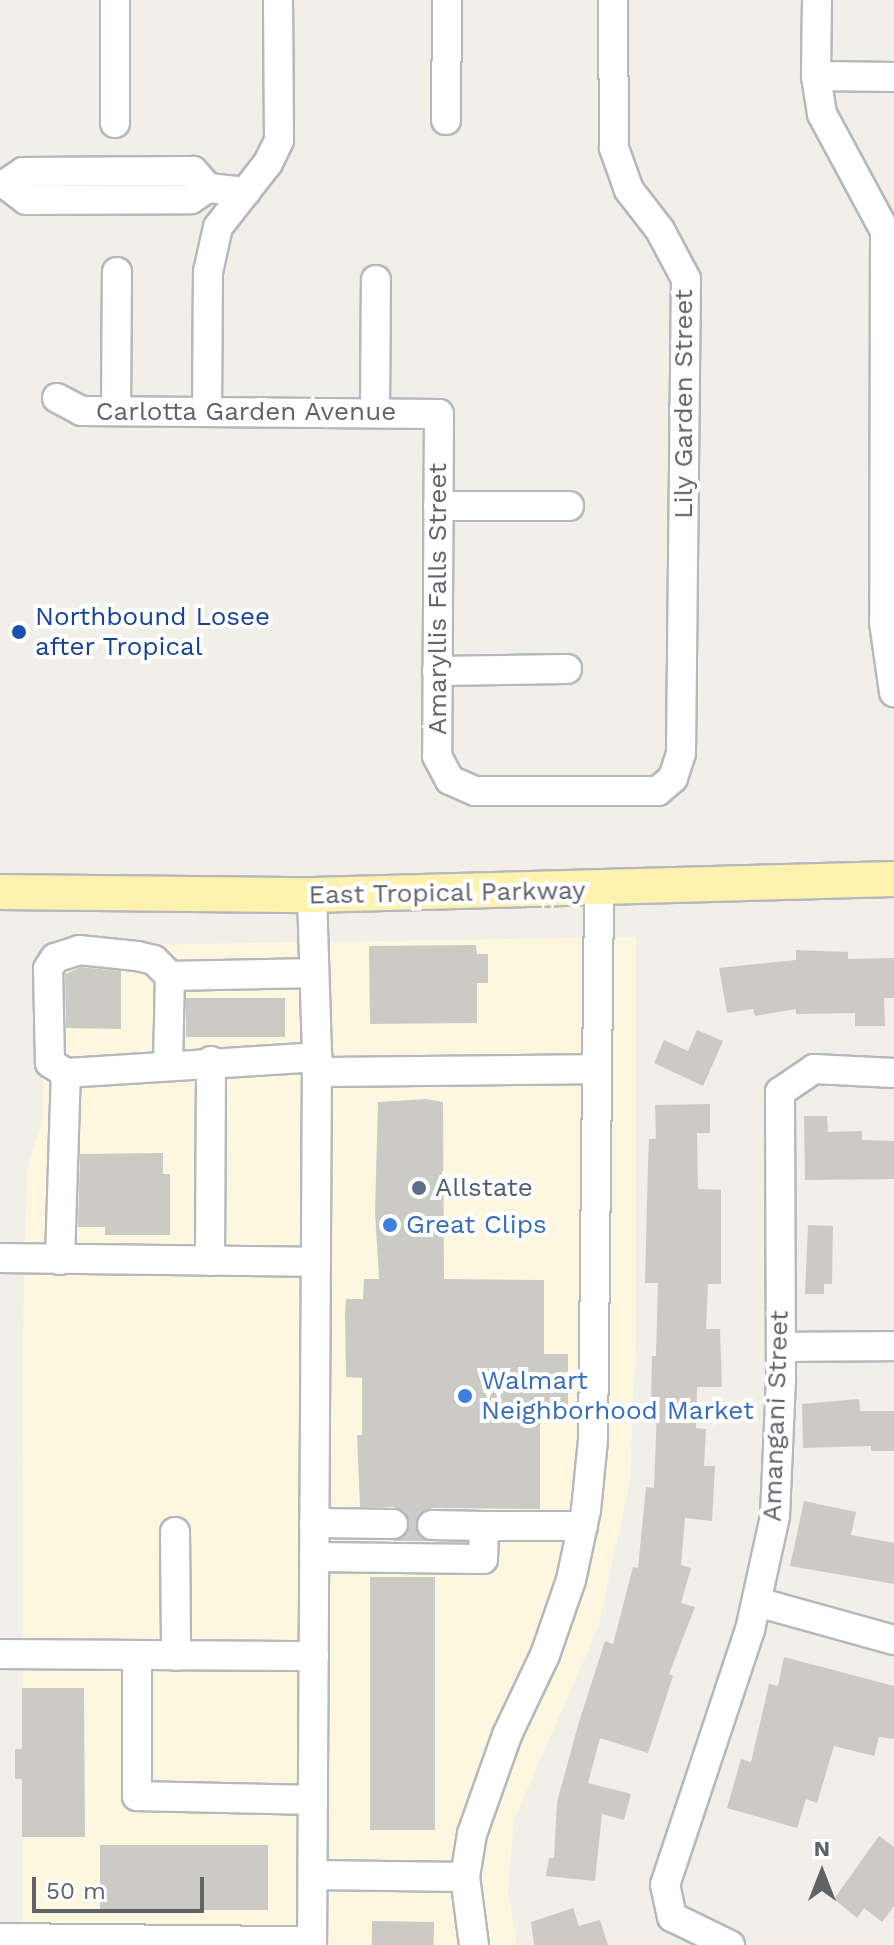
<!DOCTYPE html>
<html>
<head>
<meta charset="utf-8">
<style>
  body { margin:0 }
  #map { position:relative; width:894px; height:1945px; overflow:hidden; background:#f1efe8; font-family:"Work Sans",sans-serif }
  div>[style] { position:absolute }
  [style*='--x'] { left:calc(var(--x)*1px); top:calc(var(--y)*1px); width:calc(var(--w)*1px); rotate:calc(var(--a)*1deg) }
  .commercial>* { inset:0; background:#fef7e0 }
  .building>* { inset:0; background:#cccac5; transform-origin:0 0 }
  .minor-tunnel>* { height:28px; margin-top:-14px; transform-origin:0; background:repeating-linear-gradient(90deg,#ccccc8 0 28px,transparent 0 42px) }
  .roads { filter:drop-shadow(2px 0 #b5b8bc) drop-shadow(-2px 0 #b5b8bc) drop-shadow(0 2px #b5b8bc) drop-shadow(0 -2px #b5b8bc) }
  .minor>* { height:28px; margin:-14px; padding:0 14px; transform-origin:14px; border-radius:14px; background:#fff }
  .major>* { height:34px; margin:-17px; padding:0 17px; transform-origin:17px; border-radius:17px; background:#fff2af }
  .dots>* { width:22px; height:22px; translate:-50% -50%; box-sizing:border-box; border:4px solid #fff; border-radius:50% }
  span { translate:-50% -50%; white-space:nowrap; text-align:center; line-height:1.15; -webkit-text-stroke:8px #fff; paint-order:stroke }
  .street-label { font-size:26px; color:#5f6368 }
  .transit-label { font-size:26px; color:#164399 }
  .left { translate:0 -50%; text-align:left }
  .service-label { font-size:26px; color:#4e5e75 }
  .shop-label { font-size:26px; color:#366cbe }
  .north { position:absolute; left:782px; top:1833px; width:80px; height:80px; -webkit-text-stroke:6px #fff; paint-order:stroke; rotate:0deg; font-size:22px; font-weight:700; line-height:32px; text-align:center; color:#5f6368 }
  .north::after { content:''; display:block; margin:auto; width:28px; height:36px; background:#5f6368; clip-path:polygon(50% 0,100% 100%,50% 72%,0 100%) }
  .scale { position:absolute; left:32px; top:1877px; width:172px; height:36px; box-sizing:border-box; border:4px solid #5f6368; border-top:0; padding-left:10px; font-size:24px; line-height:28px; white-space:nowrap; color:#5f6368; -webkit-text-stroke:6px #fff; paint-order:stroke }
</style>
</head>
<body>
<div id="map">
  <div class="commercial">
    <i style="clip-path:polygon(636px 937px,636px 1335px,630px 1481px,598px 1628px,514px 1820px,508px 1890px,517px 1945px,22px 1945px,23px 1331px,27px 1170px,43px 1115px,41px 965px,71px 946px)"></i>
  </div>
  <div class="building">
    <i style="clip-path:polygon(476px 945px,477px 954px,488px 954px,488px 983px,477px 983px,477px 1023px,370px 1024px,369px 946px)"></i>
    <i style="clip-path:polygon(796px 950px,848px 952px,848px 959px,894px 958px,894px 998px,884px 998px,885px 1026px,855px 1026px,855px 1013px,796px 1014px,796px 1009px,755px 1016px,753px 1009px,727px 1013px,719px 968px,796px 960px)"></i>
    <i style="clip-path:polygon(81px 967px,121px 971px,121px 1029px,66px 1028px,65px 974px)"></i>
    <i style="left:285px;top:998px;width:39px;height:99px;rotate:90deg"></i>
    <i style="clip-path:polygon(697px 1030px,723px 1041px,703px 1086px,654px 1063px,664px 1040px,688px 1051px)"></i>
    <i style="clip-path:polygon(426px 1099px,443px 1102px,444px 1279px,544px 1280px,544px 1354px,568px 1354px,568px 1414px,542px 1414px,540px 1422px,540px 1509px,432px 1508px,418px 1516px,415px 1524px,418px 1534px,428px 1541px,393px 1541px,408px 1532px,407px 1515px,394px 1507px,360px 1507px,357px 1435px,362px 1435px,362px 1378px,346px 1377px,345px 1314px,346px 1299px,363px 1299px,364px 1279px,379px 1279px,375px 1212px,378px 1102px)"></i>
    <i style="clip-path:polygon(710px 1104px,710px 1133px,697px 1133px,698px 1189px,721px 1190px,721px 1284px,708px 1284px,706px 1329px,720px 1329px,722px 1387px,697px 1387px,696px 1428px,706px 1429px,704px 1466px,715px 1466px,712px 1521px,685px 1518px,681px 1565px,691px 1568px,681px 1603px,695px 1607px,669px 1674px,673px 1676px,648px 1753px,600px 1738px,588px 1783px,631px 1794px,624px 1820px,602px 1814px,595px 1881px,546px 1876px,549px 1858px,554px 1858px,557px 1802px,579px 1722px,605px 1641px,613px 1644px,633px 1567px,638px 1568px,646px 1487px,654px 1488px,657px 1411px,651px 1410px,652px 1356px,656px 1356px,658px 1283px,645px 1283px,648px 1163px,649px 1139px,656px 1139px,655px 1105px)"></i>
    <i style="clip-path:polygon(804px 1116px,827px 1116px,828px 1132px,862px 1131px,862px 1140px,894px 1141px,894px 1179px,805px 1180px)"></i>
    <i style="clip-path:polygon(163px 1153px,163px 1174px,170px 1174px,170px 1235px,105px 1235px,105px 1227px,78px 1227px,80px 1154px)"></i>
    <i style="clip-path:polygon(808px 1225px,833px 1226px,832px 1284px,824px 1284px,824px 1294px,805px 1294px)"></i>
    <i style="clip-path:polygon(859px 1399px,860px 1411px,894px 1411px,894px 1451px,871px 1451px,871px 1446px,803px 1448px,802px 1404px)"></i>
    <i style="clip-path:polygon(804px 1501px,856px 1512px,851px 1535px,894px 1543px,894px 1584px,790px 1566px)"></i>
    <i style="left:370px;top:1577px;width:65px;height:253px"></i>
    <i style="clip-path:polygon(784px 1657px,894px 1686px,894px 1739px,879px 1737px,874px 1756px,834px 1746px,817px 1803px,806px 1799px,797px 1828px,727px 1808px,741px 1759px,751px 1762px,769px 1684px,778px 1686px)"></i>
    <i style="clip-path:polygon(22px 1688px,84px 1688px,85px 1837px,22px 1837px,22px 1779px,15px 1779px,15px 1749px,22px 1749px)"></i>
    <i style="clip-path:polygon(879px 1836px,894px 1847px,894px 1906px,882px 1922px,864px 1908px,857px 1918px,834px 1899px)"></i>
    <i style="left:100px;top:1845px;width:168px;height:65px"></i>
    <i style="clip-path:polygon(573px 1908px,579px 1926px,600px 1920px,608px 1945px,534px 1945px,531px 1922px)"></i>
    <i style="left:372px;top:1921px;width:62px;height:24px;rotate:1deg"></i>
  </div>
  <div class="minor-tunnel">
    <i style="--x:393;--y:1524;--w:39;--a:1"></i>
  </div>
  <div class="roads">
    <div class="minor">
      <i style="--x:817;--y:0;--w:76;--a:90.8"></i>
      <i style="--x:816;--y:76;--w:38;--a:81"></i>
      <i style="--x:822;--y:114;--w:133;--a:61.7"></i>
      <i style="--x:885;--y:231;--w:391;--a:90.1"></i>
      <i style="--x:884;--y:622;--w:71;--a:81.9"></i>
      <i style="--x:816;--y:76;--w:78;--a:0.7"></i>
      <i style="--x:446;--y:120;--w:120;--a:-89.5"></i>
      <i style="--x:115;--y:123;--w:123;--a:-90"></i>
      <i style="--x:208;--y:188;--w:23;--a:-131"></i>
      <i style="--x:193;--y:171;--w:170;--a:179.7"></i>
      <i style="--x:23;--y:172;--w:22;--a:146"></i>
      <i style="--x:5;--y:184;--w:26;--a:37"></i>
      <i style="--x:26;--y:200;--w:165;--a:-0.3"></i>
      <i style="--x:191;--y:199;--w:20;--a:-33"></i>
      <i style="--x:208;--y:188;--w:38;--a:6"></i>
      <i style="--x:57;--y:398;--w:27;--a:28"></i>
      <i style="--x:81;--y:411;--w:358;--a:0.5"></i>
      <i style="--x:439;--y:414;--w:342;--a:90.3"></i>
      <i style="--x:437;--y:756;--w:27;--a:62"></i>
      <i style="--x:450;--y:780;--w:27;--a:24"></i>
      <i style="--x:475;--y:791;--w:183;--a:0"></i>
      <i style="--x:658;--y:791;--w:20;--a:-41"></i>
      <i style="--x:673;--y:778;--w:26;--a:-72"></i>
      <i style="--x:681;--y:753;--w:474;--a:-89.4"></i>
      <i style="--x:686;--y:279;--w:55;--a:-118"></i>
      <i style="--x:660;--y:230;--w:51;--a:-127.8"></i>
      <i style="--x:629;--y:190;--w:45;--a:-109.7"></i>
      <i style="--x:614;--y:148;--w:148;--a:-90.4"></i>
      <i style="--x:116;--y:411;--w:139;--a:-89.6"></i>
      <i style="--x:207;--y:412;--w:140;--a:-89.6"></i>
      <i style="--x:208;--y:272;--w:46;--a:-77.5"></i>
      <i style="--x:218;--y:227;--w:81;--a:-52"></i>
      <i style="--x:268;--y:163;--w:25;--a:-64"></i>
      <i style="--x:279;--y:140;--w:140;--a:-90.4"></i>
      <i style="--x:375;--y:413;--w:133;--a:-89.6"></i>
      <i style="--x:438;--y:506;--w:131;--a:0"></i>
      <i style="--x:437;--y:671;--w:130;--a:-0.9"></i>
      <i style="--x:312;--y:895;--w:162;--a:88.2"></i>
      <i style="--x:317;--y:1057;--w:888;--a:90.32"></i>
      <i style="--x:168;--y:1064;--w:88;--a:-88.7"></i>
      <i style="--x:170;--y:976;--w:144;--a:-1.2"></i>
      <i style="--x:317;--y:1072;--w:280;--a:-0.6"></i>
      <i style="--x:66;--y:1073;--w:19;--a:-148"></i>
      <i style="--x:50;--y:1063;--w:94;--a:-91.2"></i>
      <i style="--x:48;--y:969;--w:13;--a:-58"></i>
      <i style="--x:55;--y:958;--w:25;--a:-18"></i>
      <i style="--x:79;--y:950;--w:58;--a:5.9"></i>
      <i style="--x:137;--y:956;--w:17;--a:13"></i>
      <i style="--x:154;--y:960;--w:23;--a:45"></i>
      <i style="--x:0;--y:1258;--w:316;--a:0.7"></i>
      <i style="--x:60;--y:1260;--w:187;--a:-88.2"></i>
      <i style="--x:66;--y:1073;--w:252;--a:-3.6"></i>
      <i style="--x:210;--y:1261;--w:200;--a:-89.7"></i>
      <i style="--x:781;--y:1347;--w:113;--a:-0.5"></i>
      <i style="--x:314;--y:1523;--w:79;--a:0.7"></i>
      <i style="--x:432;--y:1525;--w:52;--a:1.1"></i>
      <i style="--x:175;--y:1532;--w:124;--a:89.5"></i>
      <i style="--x:314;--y:1557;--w:169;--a:0.7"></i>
      <i style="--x:483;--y:1559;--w:33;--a:-88"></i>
      <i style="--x:484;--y:1526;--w:99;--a:0"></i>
      <i style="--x:757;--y:1602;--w:142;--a:15.5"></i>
      <i style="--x:0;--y:1654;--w:314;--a:0.4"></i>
      <i style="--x:137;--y:1655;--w:141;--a:90"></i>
      <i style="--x:137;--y:1796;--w:176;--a:1.3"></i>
      <i style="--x:313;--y:1875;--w:152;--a:0.8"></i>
      <i style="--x:0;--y:1938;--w:312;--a:0.6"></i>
      <i style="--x:474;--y:1945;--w:69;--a:-97.5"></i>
      <i style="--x:465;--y:1877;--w:44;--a:-80.8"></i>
      <i style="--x:472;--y:1834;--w:105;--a:-70.5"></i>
      <i style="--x:507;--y:1735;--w:89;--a:-64.6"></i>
      <i style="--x:545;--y:1655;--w:79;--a:-70.9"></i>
      <i style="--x:571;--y:1580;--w:72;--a:-77.9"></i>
      <i style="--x:586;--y:1510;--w:70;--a:-84.3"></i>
      <i style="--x:593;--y:1440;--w:550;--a:-89.37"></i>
      <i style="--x:730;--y:1945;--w:64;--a:-154.2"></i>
      <i style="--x:672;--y:1917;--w:33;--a:-102"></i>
      <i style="--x:665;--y:1885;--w:269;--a:-71.6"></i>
      <i style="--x:750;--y:1630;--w:117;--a:-77.6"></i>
      <i style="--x:775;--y:1516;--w:136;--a:-87.5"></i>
      <i style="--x:781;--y:1380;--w:288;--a:-90.2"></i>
      <i style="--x:780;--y:1092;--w:41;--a:-34.1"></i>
      <i style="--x:814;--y:1069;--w:80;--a:2.9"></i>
    </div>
    <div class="major">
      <i style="--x:0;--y:892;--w:312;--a:0.6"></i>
      <i style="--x:312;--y:895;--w:582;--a:-1.57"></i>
    </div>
  </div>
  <div class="dots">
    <i style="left:19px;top:632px;background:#1a4fb4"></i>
    <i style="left:419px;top:1188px;background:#5c6f8a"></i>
    <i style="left:390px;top:1225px;background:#3f7fe0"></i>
    <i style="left:465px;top:1396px;background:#3f7fe0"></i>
  </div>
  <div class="street-label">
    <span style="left:684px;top:404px;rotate:-90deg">Lily Garden Street</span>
    <span style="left:246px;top:412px">Carlotta Garden Avenue</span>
    <span style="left:438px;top:599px;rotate:-90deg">Amaryllis Falls Street</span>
    <span style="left:447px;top:893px;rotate:-1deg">East Tropical Parkway</span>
    <span style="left:776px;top:1416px;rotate:-88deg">Amangani Street</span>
  </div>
  <div class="transit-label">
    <span class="left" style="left:35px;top:632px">Northbound Losee<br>after Tropical</span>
  </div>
  <div class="service-label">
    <span class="left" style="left:435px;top:1188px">Allstate</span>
  </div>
  <div class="shop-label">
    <span class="left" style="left:406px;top:1225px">Great Clips</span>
    <span class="left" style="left:481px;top:1396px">Walmart<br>Neighborhood Market</span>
  </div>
  <div class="north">N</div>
  <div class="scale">50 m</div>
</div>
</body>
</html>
